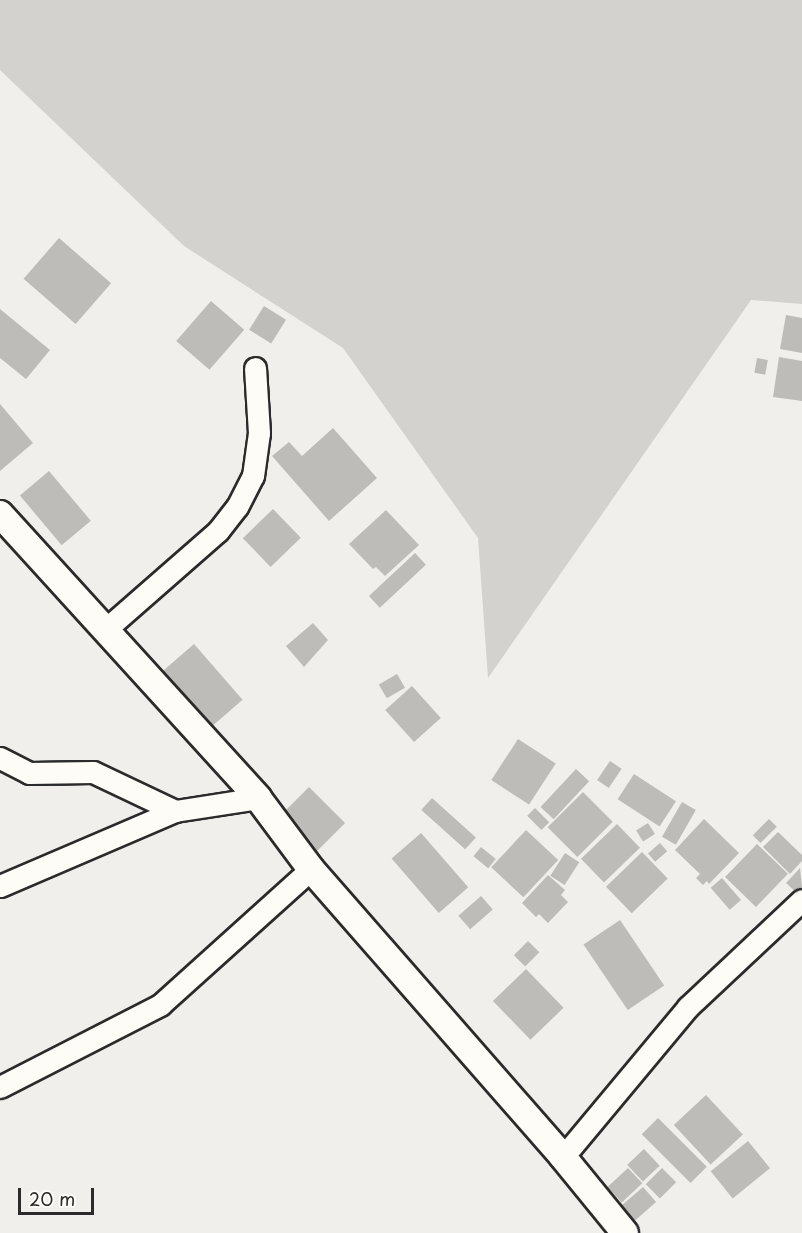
<!DOCTYPE html>
<html>
<head>
<meta charset="utf-8">
<style>
  body { margin:0 }
  #map { position:relative; width:802px; height:1233px; overflow:hidden; background:#f0efeb; font-family:"Playpen Sans",sans-serif }
  div>[style] { position:absolute }
  [style*='--x'] { left:calc(var(--x)*1px); top:calc(var(--y)*1px); width:calc(var(--w)*1px); rotate:calc(var(--a)*1deg) }
  .green>* { inset:0; background:#d3d2cf }
  .building>* { inset:0; background:#bdbcb8; transform-origin:0 0 }
  .roads { filter:drop-shadow(2px 0 #2b2b2b) drop-shadow(-2px 0 #2b2b2b) drop-shadow(0 2px #2b2b2b) drop-shadow(0 -2px #2b2b2b) }
  .minor>* { height:21px; margin:-10.5px; padding:0 10.5px; transform-origin:10.5px; border-radius:10.5px; background:#fdfcf7 }
  .tertiary>* { height:26px; margin:-13px; padding:0 13px; transform-origin:13px; border-radius:13px; background:#fdfcf7 }
  span { translate:-50% -50%; white-space:nowrap; text-align:center; line-height:1.15; -webkit-text-stroke:6px #fdfcf7; paint-order:stroke }
  .scale { position:absolute; left:18px; top:1188px; width:76px; height:27px; box-sizing:border-box; border:3px solid #2b2b2b; border-top:0; padding-left:8px; font-size:18px; line-height:21px; white-space:nowrap; color:#2b2b2b; -webkit-text-stroke:4px #fdfcf7; paint-order:stroke }
</style>
</head>
<body>
<div id="map">
  <div class="green">
    <i style="clip-path:polygon(0 0,802px 0,802px 304px,751px 300px,488px 678px,478px 538px,343px 348px,184px 246px,0 70px)"></i>
  </div>
  <div class="building">
    <i style="left:59px;top:238px;width:69px;height:54px;rotate:41deg"></i>
    <i style="left:211px;top:301px;width:44px;height:53px;rotate:41deg"></i>
    <i style="left:264px;top:306px;width:26px;height:28px;rotate:32deg"></i>
    <i style="clip-path:polygon(0 309px,50px 350px,26px 379px,0 358px)"></i>
    <i style="clip-path:polygon(786px 315px,802px 318px,802px 353px,780px 349px)"></i>
    <i style="clip-path:polygon(779px 357px,802px 361px,802px 401px,773px 397px)"></i>
    <i style="left:757px;top:358px;width:11px;height:15px;rotate:10deg"></i>
    <i style="clip-path:polygon(0 404px,33px 443px,0 471px)"></i>
    <i style="clip-path:polygon(333px 428px,377px 478px,329px 521px,272px 456px,289px 442px,302px 456px)"></i>
    <i style="left:49px;top:471px;width:65px;height:38px;rotate:50deg"></i>
    <i style="left:273px;top:509px;width:40px;height:42px;rotate:46deg"></i>
    <i style="clip-path:polygon(386px 510px,419px 545px,385px 576px,376px 567px,373px 569px,349px 544px)"></i>
    <i style="left:415px;top:553px;width:16px;height:63px;rotate:47deg"></i>
    <i style="clip-path:polygon(313px 623px,328px 640px,304px 667px,286px 646px)"></i>
    <i style="left:194px;top:644px;width:74px;height:45px;rotate:49deg"></i>
    <i style="left:397px;top:674px;width:16px;height:21px;rotate:60deg"></i>
    <i style="left:412px;top:686px;width:43px;height:36px;rotate:48deg"></i>
    <i style="left:518px;top:739px;width:45px;height:49px;rotate:33deg"></i>
    <i style="left:610px;top:761px;width:14px;height:23px;rotate:34deg"></i>
    <i style="left:576px;top:769px;width:18px;height:52px;rotate:43deg"></i>
    <i style="left:634px;top:774px;width:50px;height:30px;rotate:33deg"></i>
    <i style="left:309px;top:787px;width:51px;height:47px;rotate:45deg"></i>
    <i style="left:583px;top:792px;width:42px;height:50px;rotate:45deg"></i>
    <i style="left:432px;top:798px;width:59px;height:16px;rotate:42deg"></i>
    <i style="left:682px;top:802px;width:16px;height:40px;rotate:30deg"></i>
    <i style="left:535px;top:808px;width:20px;height:11px;rotate:45deg"></i>
    <i style="clip-path:polygon(704px 819px,739px 853px,709px 884px,707px 881px,703px 885px,696px 878px,700px 874px,675px 850px)"></i>
    <i style="left:769px;top:819px;width:11px;height:23px;rotate:45deg"></i>
    <i style="left:648px;top:823px;width:13px;height:14px;rotate:58deg"></i>
    <i style="left:617px;top:824px;width:33px;height:50px;rotate:46deg"></i>
    <i style="left:526px;top:830px;width:44px;height:51px;rotate:43deg"></i>
    <i style="clip-path:polygon(778px 832px,802px 855px,802px 861px,790px 874px,763px 847px)"></i>
    <i style="left:421px;top:833px;width:72px;height:39px;rotate:49deg"></i>
    <i style="left:660px;top:843px;width:11px;height:16px;rotate:49deg"></i>
    <i style="left:757px;top:844px;width:43px;height:46px;rotate:44deg"></i>
    <i style="left:481px;top:847px;width:19px;height:12px;rotate:39deg"></i>
    <i style="left:642px;top:852px;width:37px;height:50px;rotate:46deg"></i>
    <i style="left:565px;top:853px;width:17px;height:27px;rotate:33deg"></i>
    <i style="clip-path:polygon(800px 868px,802px 887px,797px 893px,786px 883px)"></i>
    <i style="clip-path:polygon(548px 875px,565px 890px,561px 895px,568px 902px,548px 923px,539px 914px,536px 917px,522px 903px)"></i>
    <i style="left:722px;top:878px;width:29px;height:15px;rotate:49deg"></i>
    <i style="left:481px;top:896px;width:18px;height:30px;rotate:49deg"></i>
    <i style="left:620px;top:920px;width:79px;height:44px;rotate:56deg"></i>
    <i style="left:528px;top:941px;width:16px;height:20px;rotate:45deg"></i>
    <i style="left:526px;top:969px;width:54px;height:46px;rotate:46deg"></i>
    <i style="left:706px;top:1095px;width:54px;height:44px;rotate:47deg"></i>
    <i style="left:658px;top:1118px;width:69px;height:23px;rotate:45deg"></i>
    <i style="left:748px;top:1141px;width:35px;height:48px;rotate:51deg"></i>
    <i style="left:644px;top:1149px;width:23px;height:23px;rotate:47deg"></i>
    <i style="left:628px;top:1168px;width:21px;height:28px;rotate:47deg"></i>
    <i style="left:662px;top:1168px;width:20px;height:23px;rotate:45deg"></i>
    <i style="left:643px;top:1187px;width:20px;height:28px;rotate:49deg"></i>
  </div>
  <div class="roads">
    <div class="minor">
      <i style="--x:106;--y:629;--w:149;--a:-41.2"></i>
      <i style="--x:218;--y:531;--w:31;--a:-52"></i>
      <i style="--x:237;--y:507;--w:35;--a:-63"></i>
      <i style="--x:253;--y:476;--w:43;--a:-82.1"></i>
      <i style="--x:259;--y:433;--w:65;--a:-93.5"></i>
      <i style="--x:0;--y:758;--w:33;--a:27"></i>
      <i style="--x:29;--y:773;--w:64;--a:-0.9"></i>
      <i style="--x:93;--y:772;--w:91;--a:25.4"></i>
      <i style="--x:0;--y:886;--w:190;--a:-23.2"></i>
      <i style="--x:175;--y:811;--w:84;--a:-8.9"></i>
      <i style="--x:0;--y:1087;--w:180;--a:-27.1"></i>
      <i style="--x:160;--y:1005;--w:203;--a:-42"></i>
      <i style="--x:563;--y:1157;--w:195;--a:-50.2"></i>
      <i style="--x:688;--y:1007;--w:156;--a:-43.2"></i>
    </div>
    <div class="tertiary">
      <i style="--x:0;--y:514;--w:384;--a:47.7"></i>
      <i style="--x:258;--y:798;--w:89;--a:53.3"></i>
      <i style="--x:311;--y:869;--w:383;--a:48.8"></i>
      <i style="--x:563;--y:1157;--w:98;--a:50.8"></i>
    </div>
  </div>
  <div class="scale">20 m</div>
</div>
</body>
</html>
